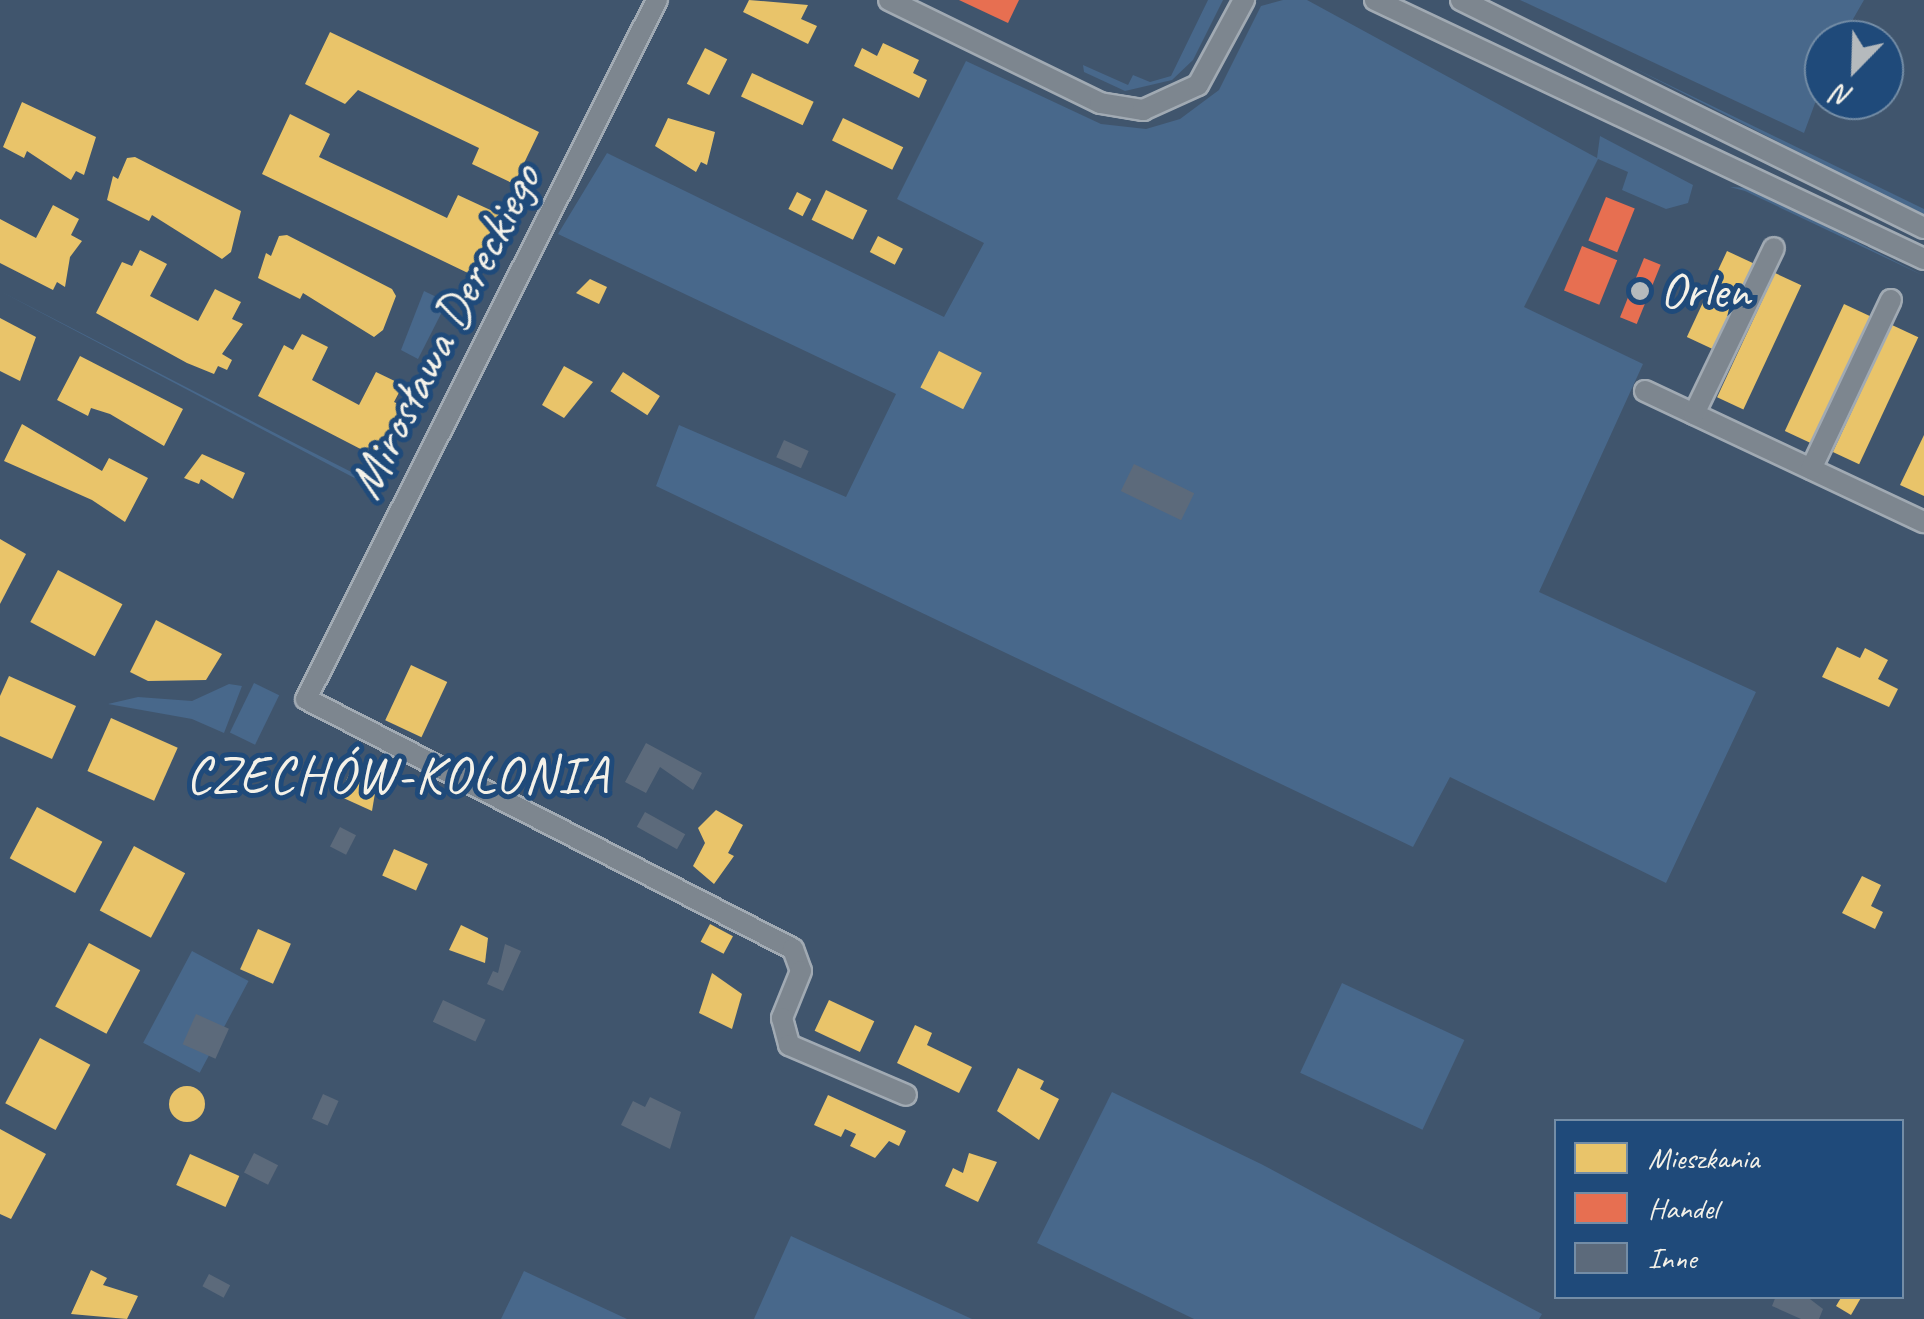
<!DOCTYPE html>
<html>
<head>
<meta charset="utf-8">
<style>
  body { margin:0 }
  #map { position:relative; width:1924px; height:1319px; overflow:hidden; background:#40556d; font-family:Caveat,sans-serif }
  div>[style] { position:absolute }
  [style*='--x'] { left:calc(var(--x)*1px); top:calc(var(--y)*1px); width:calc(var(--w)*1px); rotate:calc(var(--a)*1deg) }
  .green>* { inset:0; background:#48688b; transform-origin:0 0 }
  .homes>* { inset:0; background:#e9c46a; transform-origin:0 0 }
  .round { border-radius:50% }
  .shops>* { inset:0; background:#e76f51; transform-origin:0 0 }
  .building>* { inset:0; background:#5c6a7b; transform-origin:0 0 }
  .roads { filter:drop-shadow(2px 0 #a1aab3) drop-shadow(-2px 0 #a1aab3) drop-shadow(0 2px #a1aab3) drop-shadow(0 -2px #a1aab3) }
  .minor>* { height:20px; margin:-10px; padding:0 10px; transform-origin:10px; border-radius:10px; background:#7d868f }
  .dots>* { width:28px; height:28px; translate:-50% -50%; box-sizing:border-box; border:5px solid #1f4a7a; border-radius:50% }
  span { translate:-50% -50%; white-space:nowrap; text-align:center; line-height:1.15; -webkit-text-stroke:10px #1f4a7a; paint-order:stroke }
  .poi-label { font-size:50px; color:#f4f1e8 }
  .left { translate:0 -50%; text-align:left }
  .street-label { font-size:50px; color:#f4f1e8 }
  .neighbourhood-label { font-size:52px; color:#f4f1e8; letter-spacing:2.5px }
  .legend { position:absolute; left:1554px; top:1119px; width:350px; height:180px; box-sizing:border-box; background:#1f4a7a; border:2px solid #748da6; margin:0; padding:12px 18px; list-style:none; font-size:30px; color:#f4f1e8 }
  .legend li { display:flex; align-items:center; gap:20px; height:50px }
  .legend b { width:50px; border:2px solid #748da6 }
  .north { position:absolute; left:1804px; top:20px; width:100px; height:100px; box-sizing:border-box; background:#1f4a7a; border:2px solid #748da6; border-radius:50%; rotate:203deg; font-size:28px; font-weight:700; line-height:40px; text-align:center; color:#f4f1e8 }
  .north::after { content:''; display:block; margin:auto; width:35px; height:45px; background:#b5babd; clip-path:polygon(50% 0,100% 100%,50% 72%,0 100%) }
</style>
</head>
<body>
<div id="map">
  <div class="green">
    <i style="clip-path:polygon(1208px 0,1223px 0,1193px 60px,1172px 80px,1125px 91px,1084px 72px,1083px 65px,1128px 85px,1133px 75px,1150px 82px,1171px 76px)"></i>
    <i style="clip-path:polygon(1283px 0,1307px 0,1597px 158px,1600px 136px,1693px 185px,1688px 203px,1666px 209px,1622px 190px,1628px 172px,1598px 159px,1524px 307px,1643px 364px,1539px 592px,1756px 692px,1666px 883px,1450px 777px,1413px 847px,656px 486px,679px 425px,846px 497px,896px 394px,558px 234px,607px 153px,944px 317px,984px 243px,897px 199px,966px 61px,1101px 124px,1146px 129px,1180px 119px,1219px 90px,1261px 6px)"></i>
    <i style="clip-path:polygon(1520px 0,1864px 0,1841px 40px,1824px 40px,1824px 79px,1804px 133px)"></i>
    <i style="clip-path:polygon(1632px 67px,1924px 209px,1924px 214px,1872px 190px)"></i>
    <i style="clip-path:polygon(1730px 187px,1750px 188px,1924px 276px,1745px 191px)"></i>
    <i style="clip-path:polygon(0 291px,298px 445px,383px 488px,381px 492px)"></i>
    <i style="clip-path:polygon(424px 291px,447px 302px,418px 359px,401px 350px)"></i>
    <i style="left:254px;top:683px;width:28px;height:55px;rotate:26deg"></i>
    <i style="clip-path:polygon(229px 684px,242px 686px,224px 733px,192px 719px,108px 704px,138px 697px,192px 701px)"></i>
    <i style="left:192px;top:951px;width:64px;height:104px;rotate:28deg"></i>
    <i style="left:1342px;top:983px;width:135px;height:99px;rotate:25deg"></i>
    <i style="clip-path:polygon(1112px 1092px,1261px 1164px,1542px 1314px,1539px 1319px,1194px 1319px,1037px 1243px)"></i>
    <i style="clip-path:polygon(791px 1236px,972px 1319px,754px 1319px)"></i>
    <i style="clip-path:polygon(524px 1271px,627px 1319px,501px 1319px)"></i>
  </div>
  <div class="homes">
    <i style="clip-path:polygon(749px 0,808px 5px,801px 19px,817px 26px,808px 44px,743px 12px)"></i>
    <i style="clip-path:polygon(330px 32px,539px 132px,514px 184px,472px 164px,479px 148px,358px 90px,345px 104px,305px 84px)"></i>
    <i style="clip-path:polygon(883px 43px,919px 60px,913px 73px,927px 80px,919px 98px,854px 66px,862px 48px,877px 56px)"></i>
    <i style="left:705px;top:48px;width:25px;height:40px;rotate:27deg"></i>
    <i style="left:752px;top:73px;width:68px;height:26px;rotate:25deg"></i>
    <i style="clip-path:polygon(22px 102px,96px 137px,84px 175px,76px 171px,71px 180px,27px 151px,24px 158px,3px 147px)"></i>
    <i style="clip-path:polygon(290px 114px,330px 134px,319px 157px,395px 193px,447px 218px,458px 195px,499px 214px,470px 274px,262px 174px)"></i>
    <i style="clip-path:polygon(668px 118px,715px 132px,707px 165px,701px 162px,696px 172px,655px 146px)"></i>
    <i style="left:843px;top:118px;width:67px;height:25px;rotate:26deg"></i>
    <i style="clip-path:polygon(135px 157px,241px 211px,231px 252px,222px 259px,152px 215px,149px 221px,107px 200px,113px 176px,118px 179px,127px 158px)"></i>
    <i style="left:826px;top:190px;width:46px;height:33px;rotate:26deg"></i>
    <i style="left:797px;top:192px;width:16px;height:19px;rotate:27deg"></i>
    <i style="clip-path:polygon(53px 205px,79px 219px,71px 235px,82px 241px,70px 257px,65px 287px,57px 282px,53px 290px,0 263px,0 219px,36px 238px)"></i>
    <i style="clip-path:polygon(287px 235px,392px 289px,396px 296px,383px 330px,374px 337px,303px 293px,300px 299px,258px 278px,266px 253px,271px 256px,279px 236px)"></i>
    <i style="left:878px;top:236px;width:28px;height:18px;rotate:27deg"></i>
    <i style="clip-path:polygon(140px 250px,167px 264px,150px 296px,198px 321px,215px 289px,241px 302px,232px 319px,243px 324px,222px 354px,232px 360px,227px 370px,218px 366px,214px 374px,187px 363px,96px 313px,122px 262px,132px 266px)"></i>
    <i style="left:1727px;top:251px;width:29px;height:95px;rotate:25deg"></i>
    <i style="left:1775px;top:273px;width:29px;height:137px;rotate:25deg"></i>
    <i style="clip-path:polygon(590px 279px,607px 287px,599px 304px,576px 293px)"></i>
    <i style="left:1844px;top:304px;width:29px;height:140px;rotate:25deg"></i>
    <i style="clip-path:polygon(0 318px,36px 337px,20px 381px,0 371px)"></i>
    <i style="left:1892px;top:325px;width:29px;height:140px;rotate:25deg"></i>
    <i style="clip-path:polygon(302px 334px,328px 347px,312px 380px,359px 405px,376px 372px,403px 385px,394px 402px,405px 407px,376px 457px,258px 396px,284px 345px,293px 350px)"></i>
    <i style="left:939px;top:351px;width:48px;height:41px;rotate:27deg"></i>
    <i style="clip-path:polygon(80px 356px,183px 409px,164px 446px,110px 414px,91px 408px,88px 416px,57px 400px)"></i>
    <i style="clip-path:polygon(564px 366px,593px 382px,564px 418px,542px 405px)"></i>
    <i style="left:623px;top:372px;width:44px;height:23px;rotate:33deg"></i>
    <i style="clip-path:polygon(22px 424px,102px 471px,109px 458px,148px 478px,125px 522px,92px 500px,4px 461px)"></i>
    <i style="clip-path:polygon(1924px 435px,1924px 496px,1900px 485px)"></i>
    <i style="clip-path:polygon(202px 454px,245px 473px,233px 499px,201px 479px,199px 484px,184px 478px)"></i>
    <i style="clip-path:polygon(0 539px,26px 554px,0 604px)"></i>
    <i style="left:58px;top:570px;width:73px;height:59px;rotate:28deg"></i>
    <i style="clip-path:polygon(156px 620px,222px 654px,206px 680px,148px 681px,130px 672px)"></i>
    <i style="clip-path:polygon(1837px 647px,1860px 658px,1865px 648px,1888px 660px,1878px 679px,1898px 689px,1889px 707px,1822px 677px)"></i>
    <i style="left:411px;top:665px;width:40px;height:61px;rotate:25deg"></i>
    <i style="clip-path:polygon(9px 676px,76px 706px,52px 759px,0 736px,0 696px)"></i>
    <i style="left:111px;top:718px;width:73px;height:58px;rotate:24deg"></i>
    <i style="clip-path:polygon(351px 770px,377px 781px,372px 811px,339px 796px)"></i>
    <i style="left:37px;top:807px;width:74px;height:58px;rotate:28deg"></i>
    <i style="clip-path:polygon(716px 810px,743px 825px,728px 853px,734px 856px,714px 884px,693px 866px,705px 843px,698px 828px)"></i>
    <i style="left:134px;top:846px;width:58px;height:73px;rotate:28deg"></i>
    <i style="left:394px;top:849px;width:37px;height:29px;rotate:24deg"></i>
    <i style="clip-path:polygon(1862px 876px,1881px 885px,1871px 906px,1883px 912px,1875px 929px,1842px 913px)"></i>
    <i style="left:710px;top:924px;width:26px;height:20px;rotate:28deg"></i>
    <i style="clip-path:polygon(461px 925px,488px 938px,485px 963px,449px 950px)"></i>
    <i style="left:258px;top:929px;width:36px;height:44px;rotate:24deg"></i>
    <i style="left:89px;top:943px;width:58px;height:72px;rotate:28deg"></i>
    <i style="clip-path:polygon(712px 973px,742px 994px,732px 1029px,699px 1013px)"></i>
    <i style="left:829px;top:1000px;width:50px;height:34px;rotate:25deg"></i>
    <i style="clip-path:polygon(915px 1025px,932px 1033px,927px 1045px,972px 1067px,959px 1093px,897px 1063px)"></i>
    <i style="left:40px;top:1038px;width:57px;height:74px;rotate:28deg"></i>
    <i style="clip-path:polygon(1018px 1068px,1044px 1081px,1040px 1089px,1059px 1099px,1039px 1140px,997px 1111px)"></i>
    <i class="round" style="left:169px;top:1086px;width:36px;height:36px"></i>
    <i style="clip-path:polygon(828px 1095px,906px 1131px,899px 1146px,889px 1141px,875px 1158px,850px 1146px,856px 1134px,845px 1129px,841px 1137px,814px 1125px)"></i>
    <i style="clip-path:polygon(0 1129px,46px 1154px,11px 1219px,0 1214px)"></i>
    <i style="clip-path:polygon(969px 1153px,997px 1162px,978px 1202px,945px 1186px,953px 1168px,963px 1173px)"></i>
    <i style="left:190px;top:1154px;width:54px;height:34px;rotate:24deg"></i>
    <i style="clip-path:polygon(91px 1270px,107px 1278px,103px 1285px,138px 1296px,127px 1319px,71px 1314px)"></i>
    <i style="clip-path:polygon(1842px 1296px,1862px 1296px,1851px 1315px,1836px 1306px)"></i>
  </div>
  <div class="shops">
    <i style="clip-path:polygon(959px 0,1019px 0,1008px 23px)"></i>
    <i style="left:1606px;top:197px;width:31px;height:47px;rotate:22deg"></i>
    <i style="left:1582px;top:246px;width:38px;height:48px;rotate:22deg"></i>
    <i style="left:1644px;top:258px;width:18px;height:64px;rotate:22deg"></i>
  </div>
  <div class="building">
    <i style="left:784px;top:440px;width:27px;height:19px;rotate:24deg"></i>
    <i style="left:1134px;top:464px;width:67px;height:30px;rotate:26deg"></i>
    <i style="clip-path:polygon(646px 743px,702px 773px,693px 790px,660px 767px,646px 793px,625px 782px)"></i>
    <i style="left:645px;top:812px;width:46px;height:17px;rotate:29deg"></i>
    <i style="left:340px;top:827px;width:18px;height:22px;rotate:27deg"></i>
    <i style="clip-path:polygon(505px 944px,521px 951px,503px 991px,487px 984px,493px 971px,498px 973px)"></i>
    <i style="left:443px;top:1000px;width:47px;height:24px;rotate:25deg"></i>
    <i style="left:196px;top:1014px;width:36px;height:33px;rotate:24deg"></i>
    <i style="left:323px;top:1094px;width:17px;height:27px;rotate:24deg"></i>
    <i style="clip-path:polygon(650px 1097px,681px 1112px,670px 1149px,621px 1125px,633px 1101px,645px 1107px)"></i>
    <i style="left:254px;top:1153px;width:27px;height:22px;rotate:27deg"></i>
    <i style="left:209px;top:1274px;width:24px;height:14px;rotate:28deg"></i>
    <i style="clip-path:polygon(1776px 1296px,1806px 1296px,1823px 1309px,1819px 1319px,1801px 1319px,1772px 1306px)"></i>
  </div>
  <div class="roads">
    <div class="minor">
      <i style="--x:657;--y:0;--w:782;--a:116.66"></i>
      <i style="--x:306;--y:699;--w:547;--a:27.17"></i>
      <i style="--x:793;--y:949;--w:23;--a:70"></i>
      <i style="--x:801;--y:971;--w:51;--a:112"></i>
      <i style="--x:782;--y:1018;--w:28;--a:75"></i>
      <i style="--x:789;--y:1045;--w:127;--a:23.1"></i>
      <i style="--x:889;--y:0;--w:235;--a:26"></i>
      <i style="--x:1100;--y:103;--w:44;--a:9.2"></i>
      <i style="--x:1143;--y:110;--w:60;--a:-24.4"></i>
      <i style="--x:1198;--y:85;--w:97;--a:-61.6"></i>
      <i style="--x:1375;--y:0;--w:607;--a:25.26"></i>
      <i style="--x:1461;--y:0;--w:516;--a:26.22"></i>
      <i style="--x:1645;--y:391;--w:308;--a:25.2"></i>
      <i style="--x:1694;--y:414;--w:184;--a:-64.3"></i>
      <i style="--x:1811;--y:469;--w:187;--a:-64.7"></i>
    </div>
  </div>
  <div class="dots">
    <i style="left:1640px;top:291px;background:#b5babd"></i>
  </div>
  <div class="poi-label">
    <span class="left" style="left:1660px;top:291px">Orlen</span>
  </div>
  <div class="street-label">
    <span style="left:444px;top:331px;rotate:-63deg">Mirosława Dereckiego</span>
  </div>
  <div class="neighbourhood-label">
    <span style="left:398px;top:776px">CZECHÓW-KOLONIA</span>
  </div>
  <ul class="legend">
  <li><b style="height:28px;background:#e9c46a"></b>Mieszkania</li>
  <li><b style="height:28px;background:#e76f51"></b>Handel</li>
  <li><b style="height:28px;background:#5c6a7b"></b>Inne</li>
  </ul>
  <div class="north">N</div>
</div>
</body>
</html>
